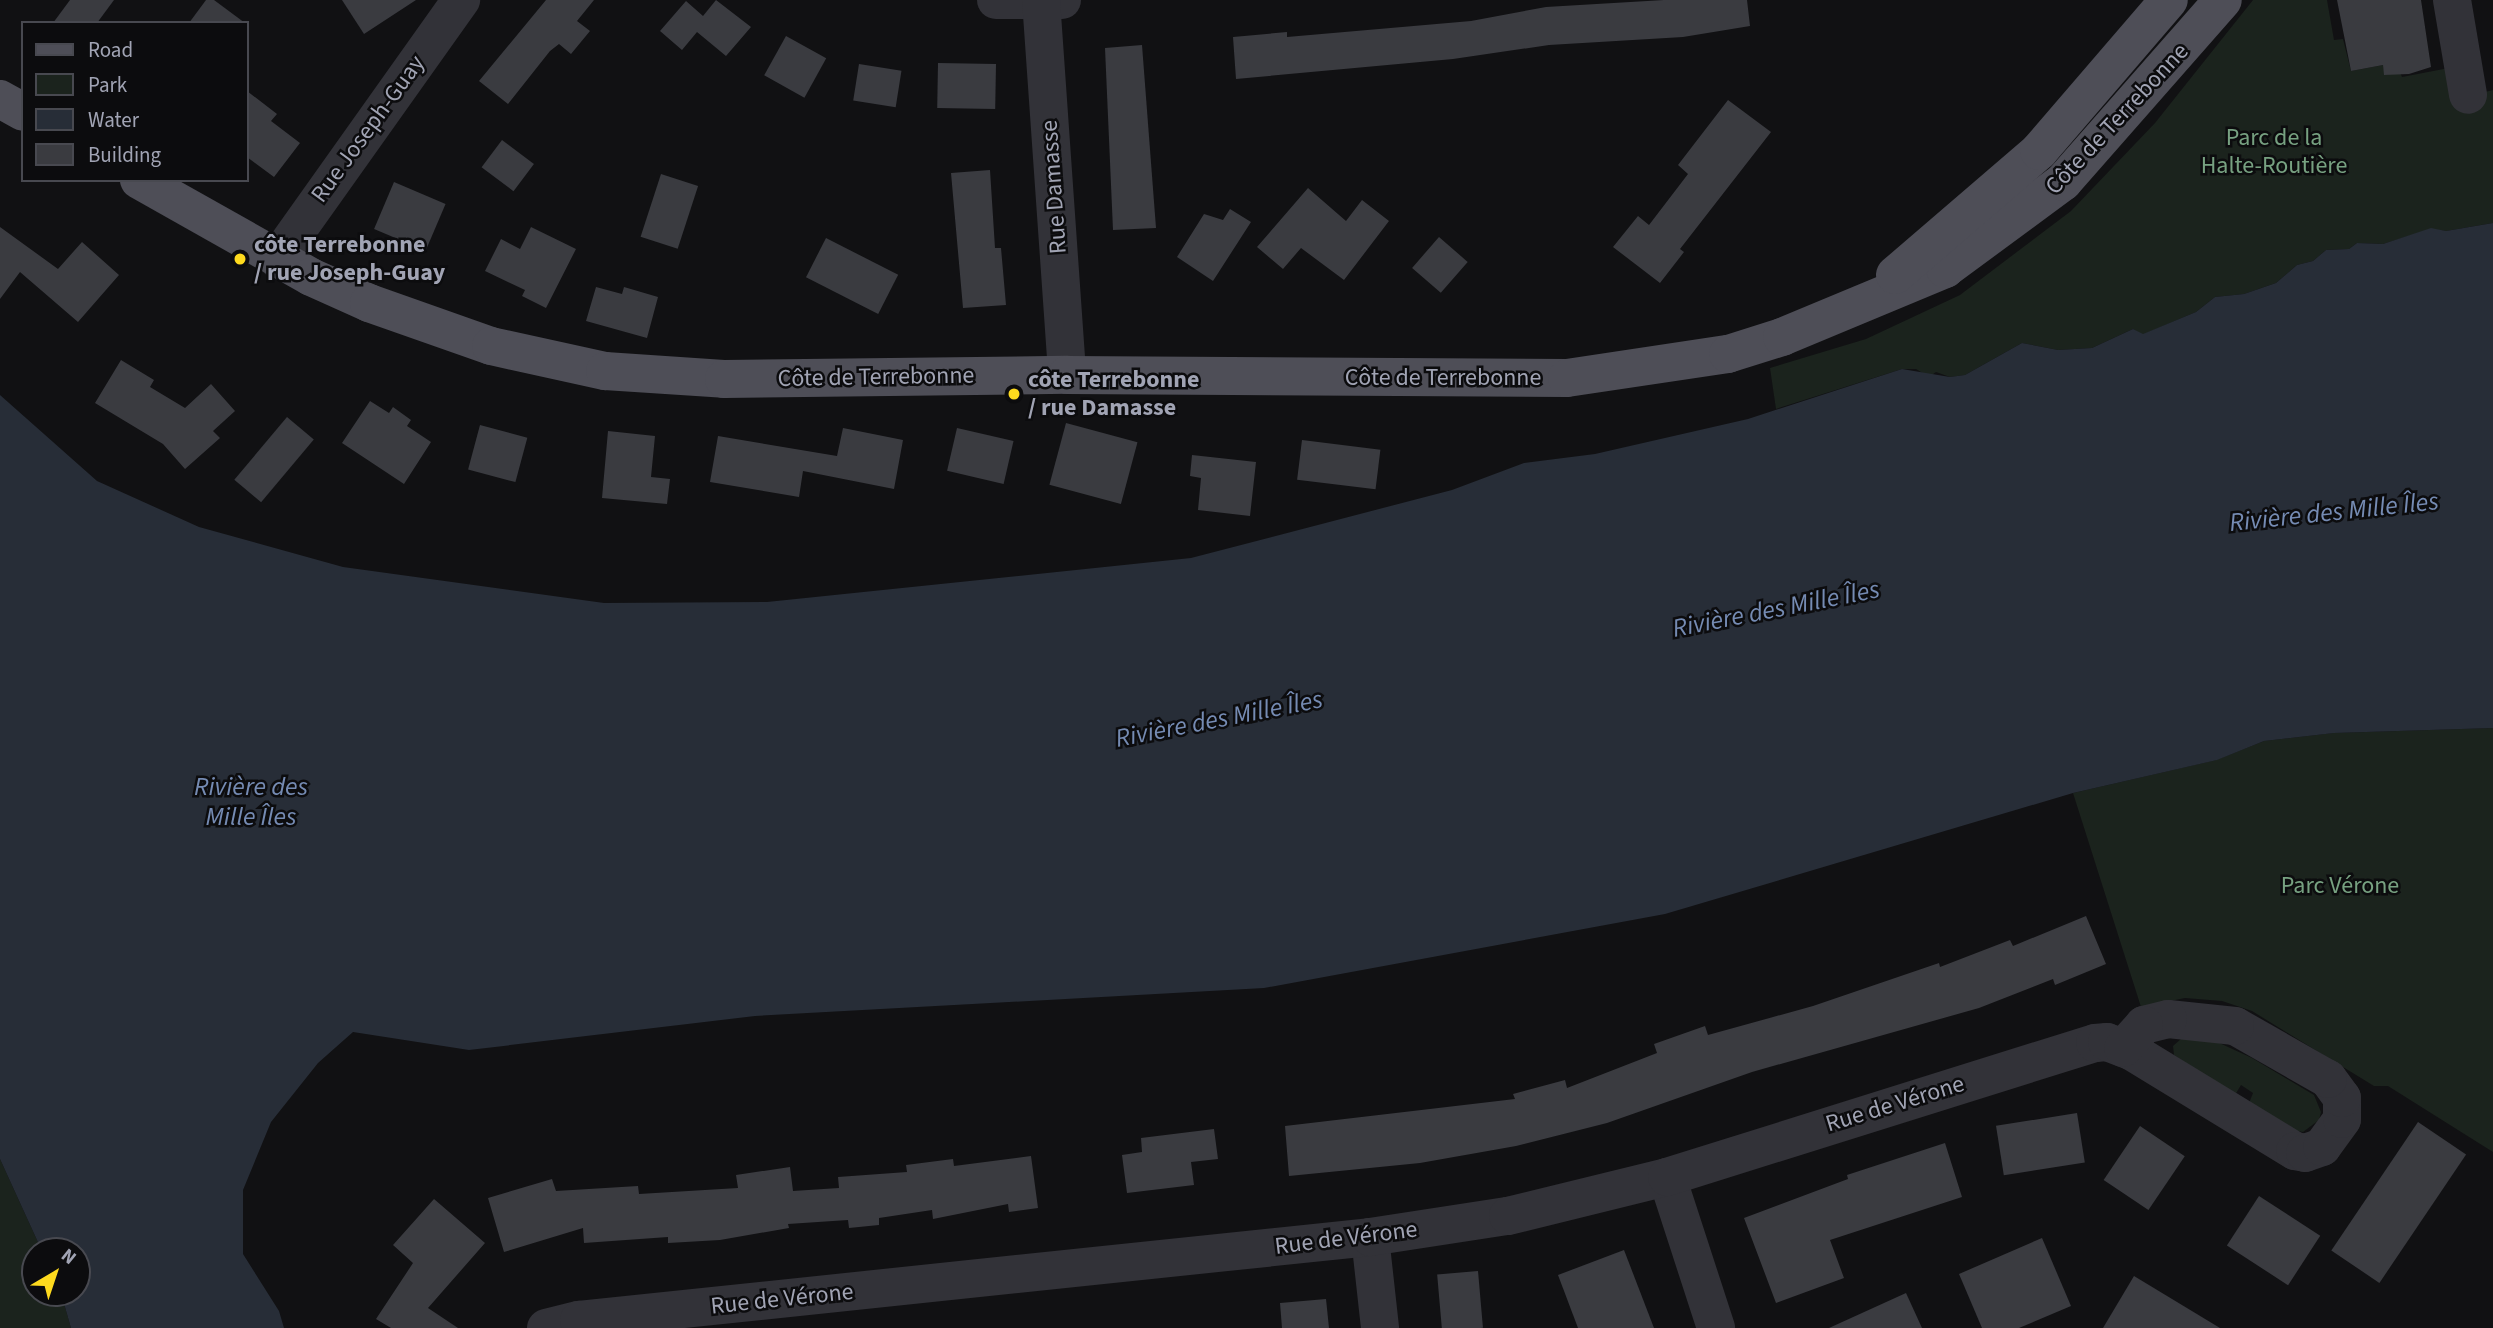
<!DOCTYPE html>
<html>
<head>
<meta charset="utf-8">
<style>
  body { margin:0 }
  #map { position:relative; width:2493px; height:1328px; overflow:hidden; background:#111113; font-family:"Source Sans 3",sans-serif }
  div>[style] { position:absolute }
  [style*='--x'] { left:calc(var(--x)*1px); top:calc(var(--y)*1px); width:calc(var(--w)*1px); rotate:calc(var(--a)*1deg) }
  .green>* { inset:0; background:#1b231d }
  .water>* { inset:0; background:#272d37 }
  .building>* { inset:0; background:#3a3b40; transform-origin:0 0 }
  .minor>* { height:38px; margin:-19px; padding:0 19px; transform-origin:19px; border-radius:19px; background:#323238 }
  .major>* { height:38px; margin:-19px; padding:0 19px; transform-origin:19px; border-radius:19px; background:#4e4e57 }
  .dots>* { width:19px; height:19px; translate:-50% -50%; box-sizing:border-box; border:4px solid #0c0c0e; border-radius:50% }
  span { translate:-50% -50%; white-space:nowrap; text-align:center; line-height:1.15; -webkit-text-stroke:5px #0c0c0e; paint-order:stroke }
  .street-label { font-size:24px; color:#a1a4b4 }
  .park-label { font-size:24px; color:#77a181 }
  .poi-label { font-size:24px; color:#a1a4b4; font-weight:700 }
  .left { translate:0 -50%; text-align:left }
  .water-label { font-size:26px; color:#758bb3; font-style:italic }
  .legend { position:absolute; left:21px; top:21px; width:228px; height:161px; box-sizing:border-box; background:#0c0c0e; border:2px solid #484950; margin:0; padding:9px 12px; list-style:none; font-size:21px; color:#a1a4b4 }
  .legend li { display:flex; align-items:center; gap:14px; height:35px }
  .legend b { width:35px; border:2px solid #484950 }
  .north { position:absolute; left:21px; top:1237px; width:70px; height:70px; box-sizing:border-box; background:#0c0c0e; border:2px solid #484950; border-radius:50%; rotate:39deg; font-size:19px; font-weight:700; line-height:28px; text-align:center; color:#a1a4b4 }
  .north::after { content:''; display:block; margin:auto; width:24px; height:32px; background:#feda1e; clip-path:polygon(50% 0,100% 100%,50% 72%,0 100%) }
</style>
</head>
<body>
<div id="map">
  <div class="green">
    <i style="clip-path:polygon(2253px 0,2327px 0,2334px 40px,2343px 39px,2351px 71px,2383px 65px,2385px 75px,2400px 72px,2402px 77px,2454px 67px,2485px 92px,2493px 90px,2493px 223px,2446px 231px,2431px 229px,2383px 244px,2357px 243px,2349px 249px,2326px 250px,2313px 261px,2297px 265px,2276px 283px,2244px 294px,2215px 297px,2196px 312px,2142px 335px,2133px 329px,2092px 348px,2058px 350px,2022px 343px,1965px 375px,1950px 377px,1936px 372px,1929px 377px,1916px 369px,1902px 369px,1776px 409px,1770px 368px,1866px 339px,1960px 295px,2071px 211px,2155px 123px)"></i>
    <i style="clip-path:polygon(2493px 728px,2493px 1152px,2388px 1086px,2374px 1086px,2252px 1011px,2222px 1001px,2185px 998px,2141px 1007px,2073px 793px,2216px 760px,2264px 741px,2333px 733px)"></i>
    <i style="clip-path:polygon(2182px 1038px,2215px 1041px,2252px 1058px,2314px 1095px,2321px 1112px,2319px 1120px,2303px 1132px,2293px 1130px,2249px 1103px,2253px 1093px,2241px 1085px,2235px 1095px,2174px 1055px,2173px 1046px)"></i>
    <i style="clip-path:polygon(0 1159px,42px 1251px,35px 1251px,35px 1293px,61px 1293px,71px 1328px,0 1328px)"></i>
  </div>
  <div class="water">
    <i style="clip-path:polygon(2493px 223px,2493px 728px,2334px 733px,2264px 741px,2217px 760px,2073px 793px,1665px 914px,1264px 988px,755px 1016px,469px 1050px,353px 1032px,318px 1063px,271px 1122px,243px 1190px,243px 1254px,279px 1311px,284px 1328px,71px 1328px,61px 1293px,77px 1293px,77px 1251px,42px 1251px,0 1159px,0 395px,97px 481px,199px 527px,343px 567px,604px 603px,767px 602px,1191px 558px,1452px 490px,1524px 463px,1595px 454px,1748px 419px,1902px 369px,1950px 377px,1965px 375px,2022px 343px,2058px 350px,2092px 348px,2133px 329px,2143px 334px,2196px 312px,2215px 297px,2244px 294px,2276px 283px,2297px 265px,2313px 261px,2326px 250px,2349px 249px,2357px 243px,2383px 244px,2431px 228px,2446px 231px)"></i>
  </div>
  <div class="building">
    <i style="clip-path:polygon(70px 0,114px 0,97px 23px,53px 23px)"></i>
    <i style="clip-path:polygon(206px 0,214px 0,245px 23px,189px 23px)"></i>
    <i style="clip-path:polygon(342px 0,416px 0,364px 34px)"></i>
    <i style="clip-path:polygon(546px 0,594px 0,577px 21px,590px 31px,571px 54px,559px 44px,550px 51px,508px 104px,479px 81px)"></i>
    <i style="clip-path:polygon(716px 0,751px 27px,726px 56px,697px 32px,682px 50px,660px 31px,686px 1px,703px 16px)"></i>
    <i style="clip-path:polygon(1664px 0,1747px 0,1750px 26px,1683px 37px,1549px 45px,1453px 59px,1236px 79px,1233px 37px,1287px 32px,1287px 37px,1471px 21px,1546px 7px)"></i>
    <i style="clip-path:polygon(2337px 0,2421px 0,2431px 67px,2409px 74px,2384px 75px,2383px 65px,2351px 71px)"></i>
    <i style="left:786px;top:36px;width:46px;height:45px;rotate:29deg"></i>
    <i style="clip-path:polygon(1142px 45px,1156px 228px,1113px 230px,1105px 48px)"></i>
    <i style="left:938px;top:63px;width:58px;height:45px;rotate:1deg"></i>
    <i style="left:859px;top:64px;width:43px;height:37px;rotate:9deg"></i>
    <i style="clip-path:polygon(247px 91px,277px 114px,271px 121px,300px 143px,274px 177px,247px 157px)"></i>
    <i style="clip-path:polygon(1728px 100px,1771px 132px,1680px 249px,1684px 252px,1660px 283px,1613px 247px,1638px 216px,1649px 225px,1688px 174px,1678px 165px)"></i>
    <i style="left:502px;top:140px;width:40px;height:34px;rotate:37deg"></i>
    <i style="clip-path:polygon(990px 170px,995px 248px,1001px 248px,1006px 305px,963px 308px,951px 173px)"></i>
    <i style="left:661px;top:174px;width:39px;height:66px;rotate:18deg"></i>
    <i style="left:394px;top:182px;width:56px;height:51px;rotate:23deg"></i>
    <i style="clip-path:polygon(1308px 188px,1346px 221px,1362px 200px,1389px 221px,1344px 280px,1301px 248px,1283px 269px,1257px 247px)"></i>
    <i style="clip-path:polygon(1230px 209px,1251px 222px,1213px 281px,1177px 257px,1204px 214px,1223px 220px)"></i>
    <i style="clip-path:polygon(0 227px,58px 269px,82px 242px,119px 275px,78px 322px,20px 272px,0 299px)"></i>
    <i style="clip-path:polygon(531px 227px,576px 249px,546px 308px,522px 296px,525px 290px,485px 271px,501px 239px,520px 249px)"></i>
    <i style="left:1439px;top:237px;width:38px;height:41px;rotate:41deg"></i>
    <i style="left:826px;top:238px;width:81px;height:44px;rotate:27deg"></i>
    <i style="clip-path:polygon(596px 287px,622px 294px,624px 287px,658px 297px,647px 338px,586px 321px)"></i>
    <i style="clip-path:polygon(121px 360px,154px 380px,150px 387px,185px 408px,211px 384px,235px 411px,213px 431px,220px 438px,185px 469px,163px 444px,95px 403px)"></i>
    <i style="clip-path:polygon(370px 401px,389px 413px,393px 407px,411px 420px,407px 426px,431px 442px,404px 484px,342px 443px)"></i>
    <i style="left:287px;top:417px;width:35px;height:82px;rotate:40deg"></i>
    <i style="left:1066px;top:423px;width:74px;height:64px;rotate:15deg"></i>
    <i style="left:480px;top:425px;width:49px;height:46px;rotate:15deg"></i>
    <i style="clip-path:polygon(843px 428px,903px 440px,894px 489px,803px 471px,799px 497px,710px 482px,718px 436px,837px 456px)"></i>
    <i style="left:957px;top:428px;width:58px;height:44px;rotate:13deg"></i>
    <i style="clip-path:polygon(608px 431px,655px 436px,651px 477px,670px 479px,667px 504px,602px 498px)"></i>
    <i style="left:1302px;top:440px;width:79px;height:40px;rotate:7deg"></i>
    <i style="clip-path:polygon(1192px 455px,1256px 462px,1250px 516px,1198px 510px,1201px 478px,1190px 476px)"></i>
    <i style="clip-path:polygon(2086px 916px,2106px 964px,2055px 985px,2053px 979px,1979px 1008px,1752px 1072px,1607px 1123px,1516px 1146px,1420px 1163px,1289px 1176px,1285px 1126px,1515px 1099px,1513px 1094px,1565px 1080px,1567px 1088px,1657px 1053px,1654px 1044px,1705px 1026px,1708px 1035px,1813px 1006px,1939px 963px,1940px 967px,2010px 940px,2013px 946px)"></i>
    <i style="left:2077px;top:1113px;width:50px;height:82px;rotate:81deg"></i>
    <i style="left:2418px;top:1122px;width:58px;height:155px;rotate:34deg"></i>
    <i style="left:2140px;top:1126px;width:54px;height:65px;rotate:34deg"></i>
    <i style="clip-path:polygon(1214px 1129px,1218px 1159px,1191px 1162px,1194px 1185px,1127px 1193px,1122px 1155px,1142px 1152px,1141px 1138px)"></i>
    <i style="clip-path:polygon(1945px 1143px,1962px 1197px,1830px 1240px,1844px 1278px,1776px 1303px,1744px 1218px,1848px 1179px,1847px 1175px)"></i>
    <i style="clip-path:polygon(1031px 1156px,1038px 1208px,1009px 1212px,1008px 1204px,933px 1219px,932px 1210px,879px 1218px,879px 1225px,849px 1228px,848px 1220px,788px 1224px,789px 1228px,720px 1240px,668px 1243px,668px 1237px,584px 1243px,583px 1228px,504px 1252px,488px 1198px,552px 1179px,556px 1191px,638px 1186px,639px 1194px,738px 1188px,736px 1175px,790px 1167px,793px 1191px,839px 1188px,838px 1177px,907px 1172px,906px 1165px,953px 1159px,954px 1166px)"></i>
    <i style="left:2259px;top:1196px;width:73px;height:59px;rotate:33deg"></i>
    <i style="clip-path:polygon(434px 1199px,485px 1243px,428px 1308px,458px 1328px,391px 1328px,376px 1319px,413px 1263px,393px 1245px)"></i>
    <i style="clip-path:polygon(2042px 1238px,2071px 1306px,2019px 1328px,1982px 1328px,1959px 1274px)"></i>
    <i style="clip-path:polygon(1624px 1250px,1654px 1328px,1578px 1328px,1558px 1275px)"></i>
    <i style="left:1478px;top:1271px;width:57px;height:41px;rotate:85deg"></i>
    <i style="clip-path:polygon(2134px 1276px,2220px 1328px,2103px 1328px)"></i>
    <i style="clip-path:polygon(1906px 1293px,1922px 1328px,1829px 1328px)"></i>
    <i style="clip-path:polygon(1326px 1299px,1329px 1328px,1282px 1328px,1280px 1303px)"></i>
  </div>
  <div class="minor">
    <i style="--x:996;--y:0;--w:66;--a:0"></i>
    <i style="--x:1041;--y:0;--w:376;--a:86"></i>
    <i style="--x:2452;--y:0;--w:96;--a:80.4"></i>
    <i style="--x:277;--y:259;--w:318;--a:-54.6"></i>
    <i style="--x:1667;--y:1177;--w:159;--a:72"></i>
    <i style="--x:1370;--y:1237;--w:92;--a:83.7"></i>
    <i style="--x:546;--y:1328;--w:34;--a:-14"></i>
    <i style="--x:579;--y:1320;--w:795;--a:-5.99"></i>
    <i style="--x:1370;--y:1237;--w:140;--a:-8.7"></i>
    <i style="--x:1508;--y:1216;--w:164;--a:-13.8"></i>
    <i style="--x:1667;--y:1177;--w:448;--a:-17.4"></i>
    <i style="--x:2095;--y:1043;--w:12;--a:-5"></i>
    <i style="--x:2107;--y:1042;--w:26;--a:21"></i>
    <i style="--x:2131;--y:1051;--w:192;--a:31.4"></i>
    <i style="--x:2295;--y:1151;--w:10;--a:11"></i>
    <i style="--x:2305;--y:1153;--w:18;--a:-19"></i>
    <i style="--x:2322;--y:1147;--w:34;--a:-54"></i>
    <i style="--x:2342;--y:1119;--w:21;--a:-90"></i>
    <i style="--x:2342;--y:1098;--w:24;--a:-126"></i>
    <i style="--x:2328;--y:1079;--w:107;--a:-150.3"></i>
    <i style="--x:2235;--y:1026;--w:67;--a:-174"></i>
    <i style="--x:2168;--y:1019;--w:25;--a:166"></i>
    <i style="--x:2144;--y:1025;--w:31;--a:132"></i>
  </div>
  <div class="major">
    <i style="--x:0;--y:99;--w:26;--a:29"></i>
    <i style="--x:139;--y:180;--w:197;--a:29.4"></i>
    <i style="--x:311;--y:277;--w:64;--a:24.1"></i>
    <i style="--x:369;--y:303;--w:129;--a:19.4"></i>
    <i style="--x:491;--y:346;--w:117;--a:12.4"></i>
    <i style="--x:605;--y:371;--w:119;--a:3.8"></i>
    <i style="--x:724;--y:379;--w:343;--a:-0.7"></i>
    <i style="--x:1067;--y:375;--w:500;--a:0.34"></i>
    <i style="--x:1567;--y:378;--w:163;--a:-8.5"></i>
    <i style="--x:1728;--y:354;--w:57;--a:-17.5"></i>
    <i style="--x:1782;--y:337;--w:177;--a:-22.6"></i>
    <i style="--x:1945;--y:269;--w:147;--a:-36.4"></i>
    <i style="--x:2063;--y:182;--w:242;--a:-48.7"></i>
    <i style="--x:1895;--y:275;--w:190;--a:-40.7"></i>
    <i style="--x:2039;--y:151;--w:199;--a:-49.3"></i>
  </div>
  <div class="dots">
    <i style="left:240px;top:259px;background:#feda1e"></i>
    <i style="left:1014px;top:394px;background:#feda1e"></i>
  </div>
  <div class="street-label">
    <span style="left:2117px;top:119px;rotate:-47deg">Côte de Terrebonne</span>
    <span style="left:368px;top:129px;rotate:-54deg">Rue Joseph-Guay</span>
    <span style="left:1054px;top:187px;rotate:-94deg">Rue Damasse</span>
    <span style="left:876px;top:377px;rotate:-1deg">Côte de Terrebonne</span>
    <span style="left:1443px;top:378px">Côte de Terrebonne</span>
    <span style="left:1895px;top:1104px;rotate:-17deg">Rue de Vérone</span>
    <span style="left:1346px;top:1238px;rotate:-7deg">Rue de Vérone</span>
    <span style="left:782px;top:1299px;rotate:-6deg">Rue de Vérone</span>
  </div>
  <div class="park-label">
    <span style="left:2274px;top:152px">Parc de la<br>Halte-Routière</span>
    <span style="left:2340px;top:886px">Parc Vérone</span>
  </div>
  <div class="poi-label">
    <span class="left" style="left:254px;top:259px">côte Terrebonne<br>/ rue Joseph-Guay</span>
    <span class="left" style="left:1028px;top:394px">côte Terrebonne<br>/ rue Damasse</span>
  </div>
  <div class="water-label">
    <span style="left:2334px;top:512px;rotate:-6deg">Rivière des Mille Îles</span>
    <span style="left:1776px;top:609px;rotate:-11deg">Rivière des Mille Îles</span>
    <span style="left:1219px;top:719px;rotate:-11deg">Rivière des Mille Îles</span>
    <span style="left:251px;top:802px">Rivière des<br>Mille Îles</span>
  </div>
  <ul class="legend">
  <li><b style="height:9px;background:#4e4e57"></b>Road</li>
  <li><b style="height:19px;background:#1b231d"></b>Park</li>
  <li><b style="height:19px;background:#272d37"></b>Water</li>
  <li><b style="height:19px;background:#3a3b40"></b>Building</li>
  </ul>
  <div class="north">N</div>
</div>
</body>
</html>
